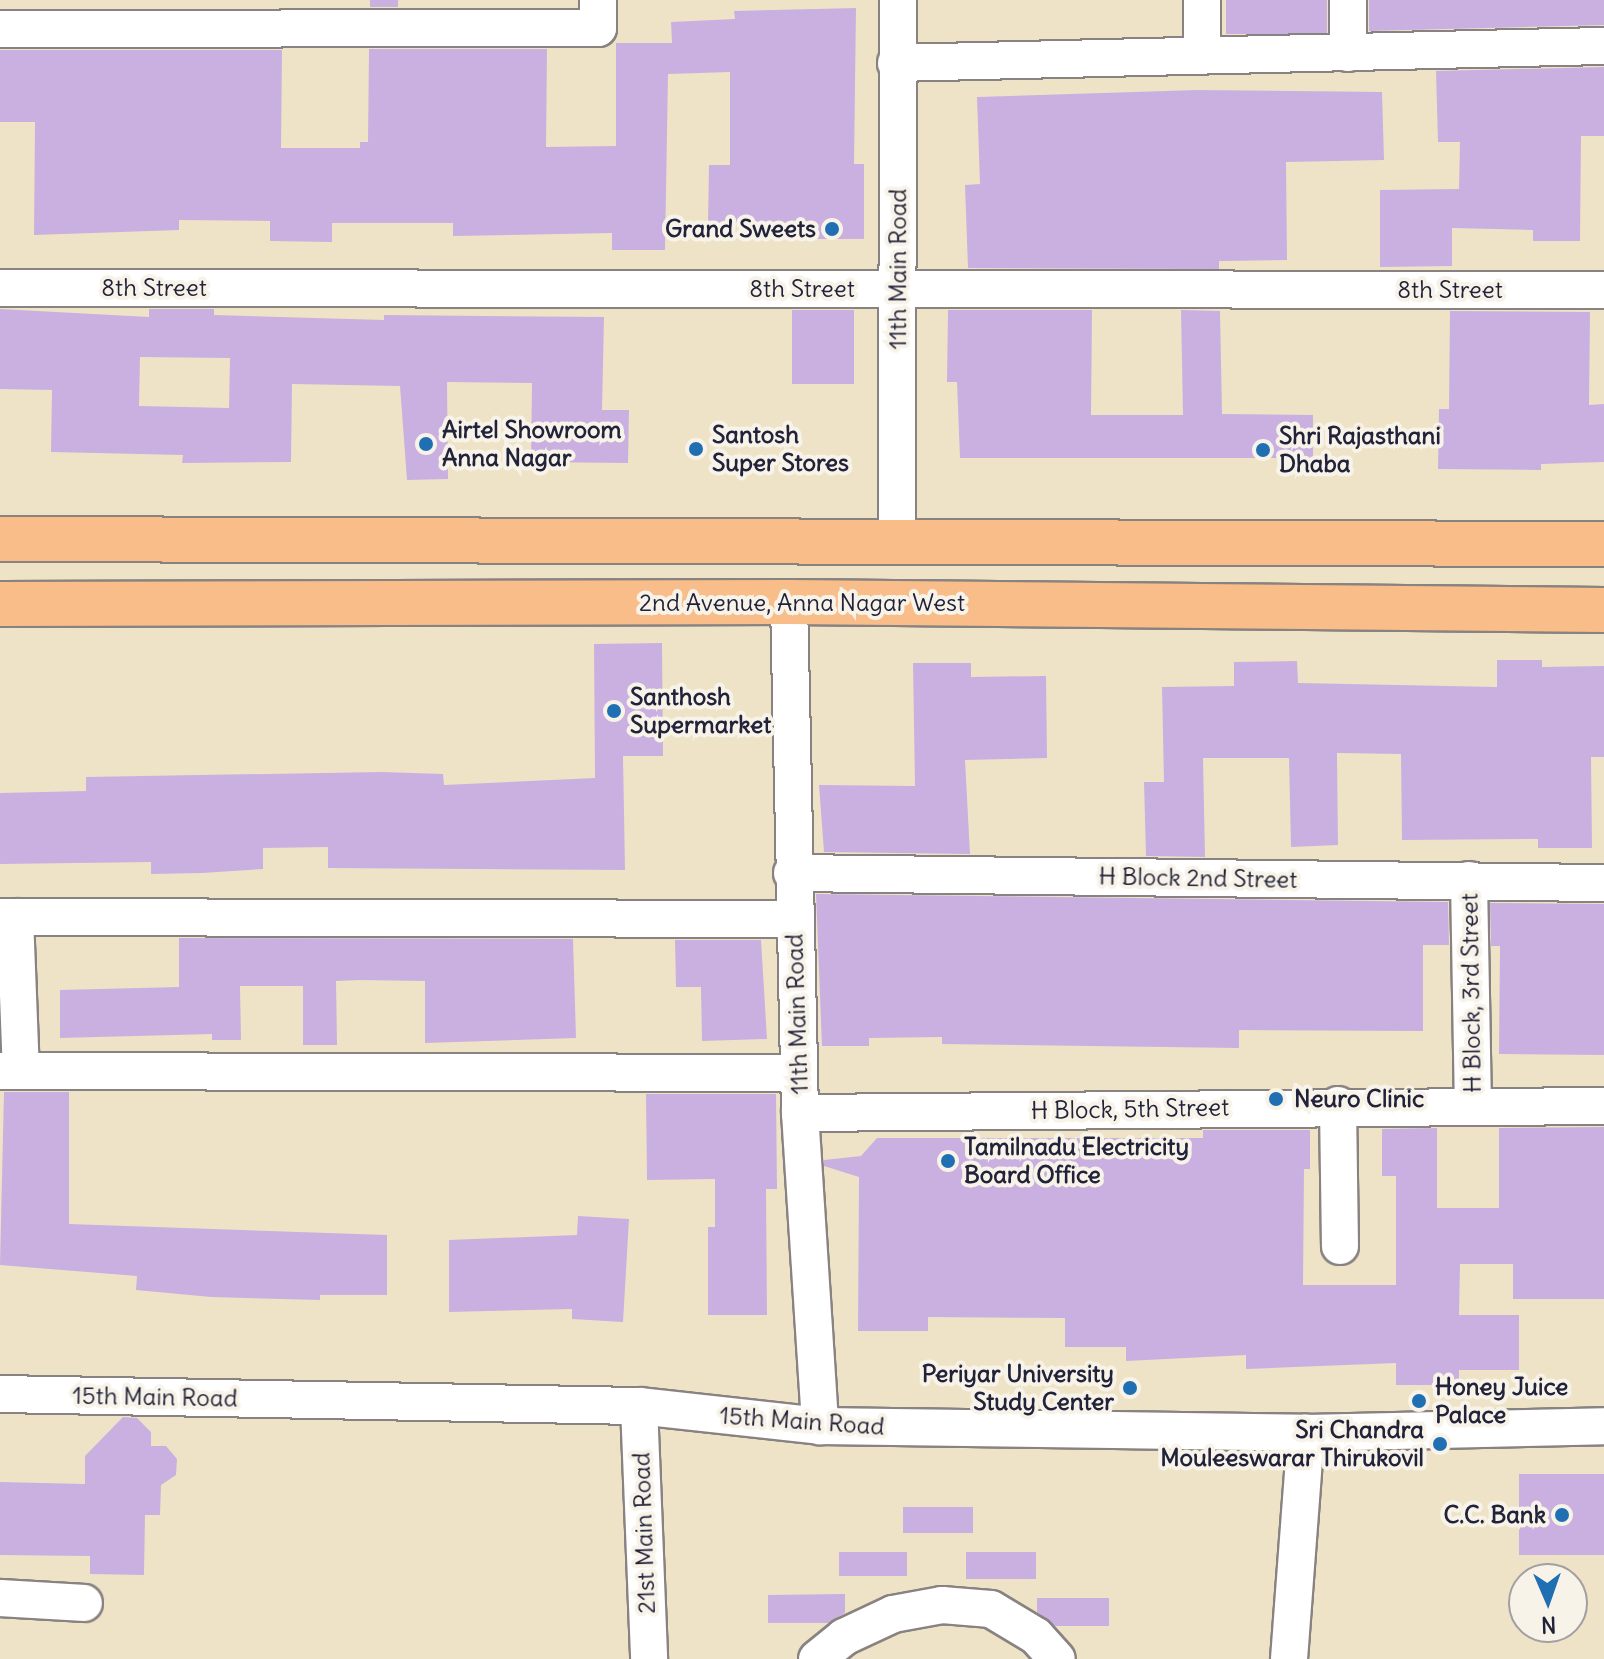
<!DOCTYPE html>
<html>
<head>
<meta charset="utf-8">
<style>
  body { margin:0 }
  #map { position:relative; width:1604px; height:1659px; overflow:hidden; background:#eee3c7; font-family:Delius,sans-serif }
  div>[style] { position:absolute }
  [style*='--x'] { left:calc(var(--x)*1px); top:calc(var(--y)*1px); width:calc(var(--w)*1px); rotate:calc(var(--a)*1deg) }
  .building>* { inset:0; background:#c9b0e0; transform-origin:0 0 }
  .roads { filter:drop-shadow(2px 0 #888281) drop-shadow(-2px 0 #888281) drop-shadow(0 2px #888281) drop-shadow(0 -2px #888281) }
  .minor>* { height:36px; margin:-18px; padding:0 18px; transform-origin:18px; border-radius:18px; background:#fff }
  .major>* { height:44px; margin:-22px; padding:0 22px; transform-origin:22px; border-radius:22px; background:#f8bd89 }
  .dots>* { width:22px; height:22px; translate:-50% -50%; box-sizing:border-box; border:4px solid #f7f3e8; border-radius:50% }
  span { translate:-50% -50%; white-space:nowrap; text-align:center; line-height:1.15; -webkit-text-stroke:8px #f7f3e8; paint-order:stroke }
  .poi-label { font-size:24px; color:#22223b; font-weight:700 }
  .right { translate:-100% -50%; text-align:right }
  .left { translate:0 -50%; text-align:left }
  .street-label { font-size:24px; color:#22223b }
  .north { position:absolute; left:1508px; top:1563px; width:80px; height:80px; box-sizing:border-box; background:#f7f3e8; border:2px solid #a29fa3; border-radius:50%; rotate:178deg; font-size:22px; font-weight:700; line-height:32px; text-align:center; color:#22223b }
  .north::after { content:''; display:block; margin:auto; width:28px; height:36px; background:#1f6fb2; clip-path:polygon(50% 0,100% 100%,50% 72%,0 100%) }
</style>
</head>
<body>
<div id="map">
  <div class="building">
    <i style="left:370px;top:0;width:28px;height:7px"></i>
    <i style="left:1226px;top:0;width:101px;height:34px"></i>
    <i style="clip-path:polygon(1369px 0,1604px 0,1604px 25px,1369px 31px)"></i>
    <i style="clip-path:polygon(856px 8px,854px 164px,864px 164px,864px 239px,801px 239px,801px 223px,708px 223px,709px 165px,730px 165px,730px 72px,668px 74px,665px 250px,612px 250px,612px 233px,453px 236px,453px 223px,332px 223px,332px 242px,270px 241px,270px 221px,179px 220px,179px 230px,34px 235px,35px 122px,0 122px,0 50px,282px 50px,281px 148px,360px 148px,360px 142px,368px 142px,369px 49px,547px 49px,546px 147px,616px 146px,616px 43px,672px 43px,671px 22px,735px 19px,734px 11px)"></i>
    <i style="clip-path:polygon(1604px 67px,1604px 136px,1581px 136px,1580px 241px,1533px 241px,1533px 230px,1452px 228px,1452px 266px,1380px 267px,1380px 190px,1459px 189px,1460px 142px,1438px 142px,1436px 71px)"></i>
    <i style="clip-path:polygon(1197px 90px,1382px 92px,1384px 160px,1286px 162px,1287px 260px,1219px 261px,1219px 269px,968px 268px,965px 185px,980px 184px,977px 97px)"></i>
    <i style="clip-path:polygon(evenodd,0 309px,149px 317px,149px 309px,214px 309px,214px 315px,384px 320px,384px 315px,604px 317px,602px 410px,629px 410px,628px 463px,531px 462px,532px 383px,447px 382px,448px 479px,407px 480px,400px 386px,292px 384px,291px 462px,182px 463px,183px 455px,51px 452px,52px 390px,0 389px,0 309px,140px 357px,230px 358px,229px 408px,139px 406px,140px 357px)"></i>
    <i style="left:792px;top:310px;width:62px;height:74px"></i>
    <i style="clip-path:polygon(948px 310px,1092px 310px,1091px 415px,1183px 415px,1181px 310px,1220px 311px,1222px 414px,1313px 415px,1313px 458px,960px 458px,957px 382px,947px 382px)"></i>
    <i style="clip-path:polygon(1450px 311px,1590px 312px,1589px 405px,1604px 404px,1604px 462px,1541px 464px,1541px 470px,1438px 469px,1439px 409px,1449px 409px)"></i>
    <i style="clip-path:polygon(662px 643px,663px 756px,623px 756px,625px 870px,328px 868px,328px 847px,263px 848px,263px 869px,202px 873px,151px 874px,151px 862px,0 864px,0 793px,86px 791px,86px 777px,381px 772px,443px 774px,444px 785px,595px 778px,594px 644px)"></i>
    <i style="clip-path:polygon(1497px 660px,1542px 660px,1542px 667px,1604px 666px,1604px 757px,1591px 757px,1592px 848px,1538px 848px,1538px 839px,1402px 840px,1401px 754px,1337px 753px,1338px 845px,1291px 847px,1289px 758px,1203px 758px,1205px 857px,1146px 856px,1144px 782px,1164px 782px,1162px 687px,1234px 686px,1234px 662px,1297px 661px,1298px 683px,1497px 687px)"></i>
    <i style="clip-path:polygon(913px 663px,971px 663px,971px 677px,1046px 676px,1047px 758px,965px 760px,970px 854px,824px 852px,819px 785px,915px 786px)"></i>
    <i style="clip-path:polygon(816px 894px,1448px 902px,1449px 945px,1423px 945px,1423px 1031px,1239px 1030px,1239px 1048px,942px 1044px,942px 1037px,869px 1038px,869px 1046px,822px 1046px)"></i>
    <i style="clip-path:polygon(1490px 903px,1604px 904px,1604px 1055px,1499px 1054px,1500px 946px,1491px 946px)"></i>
    <i style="clip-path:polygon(179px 938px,573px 939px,576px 1038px,425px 1043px,425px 981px,360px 980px,336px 981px,337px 1045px,303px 1045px,303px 986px,240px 986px,241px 1040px,212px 1040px,212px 1034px,60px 1038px,60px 990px,179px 987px)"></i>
    <i style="clip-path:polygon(675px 940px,761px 940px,767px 1039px,702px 1041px,701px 987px,676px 987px)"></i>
    <i style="clip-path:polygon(4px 1092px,69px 1092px,69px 1224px,387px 1235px,387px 1295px,320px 1295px,320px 1300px,211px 1297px,136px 1290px,137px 1276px,0 1265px)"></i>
    <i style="clip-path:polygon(646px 1094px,776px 1094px,777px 1189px,766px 1189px,767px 1315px,708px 1315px,708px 1227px,715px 1227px,715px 1179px,647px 1180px)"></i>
    <i style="clip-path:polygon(1604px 1127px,1604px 1299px,1513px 1299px,1513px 1264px,1460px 1264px,1459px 1315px,1519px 1315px,1519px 1370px,1459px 1370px,1459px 1385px,1396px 1385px,1396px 1363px,1246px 1369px,1246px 1355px,1126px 1361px,1126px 1347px,1065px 1347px,1065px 1318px,928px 1317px,928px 1331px,858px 1331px,859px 1177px,824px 1166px,824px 1160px,861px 1156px,877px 1138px,1203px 1138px,1203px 1130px,1310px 1130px,1310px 1169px,1304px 1169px,1303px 1285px,1396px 1285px,1396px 1176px,1382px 1176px,1382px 1129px,1437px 1128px,1437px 1208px,1499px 1208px,1499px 1128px)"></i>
    <i style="clip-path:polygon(578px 1216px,629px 1219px,623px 1322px,572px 1319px,572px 1309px,449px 1312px,449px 1240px,577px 1235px)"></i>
    <i style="clip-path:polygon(123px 1417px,137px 1418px,151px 1432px,151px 1446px,166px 1446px,177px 1459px,176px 1475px,161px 1485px,160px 1515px,145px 1515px,144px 1575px,90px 1574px,90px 1556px,0 1555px,0 1482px,85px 1484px,85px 1456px)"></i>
    <i style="left:1604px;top:1474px;width:81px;height:85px;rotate:90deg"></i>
    <i style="left:973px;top:1507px;width:26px;height:70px;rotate:90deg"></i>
    <i style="left:839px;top:1552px;width:68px;height:24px"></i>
    <i style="left:966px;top:1552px;width:70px;height:27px"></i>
    <i style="clip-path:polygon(845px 1594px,845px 1613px,828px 1623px,768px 1623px,768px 1595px)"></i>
    <i style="clip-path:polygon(1037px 1598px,1109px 1598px,1109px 1626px,1055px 1626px,1037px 1612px)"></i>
  </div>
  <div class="roads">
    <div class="minor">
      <i style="--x:1202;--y:0;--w:54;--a:90"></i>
      <i style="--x:1348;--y:0;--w:53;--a:90"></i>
      <i style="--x:0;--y:29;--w:598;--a:-0.1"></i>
      <i style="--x:598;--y:28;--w:28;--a:-90"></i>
      <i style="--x:896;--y:63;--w:708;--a:-1.38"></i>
      <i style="--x:0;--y:288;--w:1604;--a:0.07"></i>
      <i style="--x:897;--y:539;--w:539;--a:-89.89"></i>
      <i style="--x:789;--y:602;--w:511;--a:88.77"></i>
      <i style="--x:800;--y:1113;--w:314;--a:86.3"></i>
      <i style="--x:792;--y:873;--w:812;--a:0.71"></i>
      <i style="--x:1469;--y:880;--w:226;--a:89"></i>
      <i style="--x:0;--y:917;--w:793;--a:0.14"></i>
      <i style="--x:15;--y:917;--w:154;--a:87.8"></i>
      <i style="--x:0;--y:1071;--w:799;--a:0.14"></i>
      <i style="--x:1338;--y:1105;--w:141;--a:89.2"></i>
      <i style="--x:800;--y:1113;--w:804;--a:-0.5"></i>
      <i style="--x:0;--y:1394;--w:639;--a:1.08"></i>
      <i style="--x:639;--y:1406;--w:182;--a:6.3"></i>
      <i style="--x:820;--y:1426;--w:486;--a:0.8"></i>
      <i style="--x:1306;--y:1433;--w:298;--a:-1.3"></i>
      <i style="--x:639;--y:1406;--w:253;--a:87.7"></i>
      <i style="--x:0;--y:1598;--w:84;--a:3.4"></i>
      <i style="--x:817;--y:1659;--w:35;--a:-39"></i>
      <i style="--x:844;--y:1637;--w:54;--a:-25.1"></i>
      <i style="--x:893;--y:1614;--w:50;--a:-10.4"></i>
      <i style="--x:942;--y:1605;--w:49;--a:4.7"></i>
      <i style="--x:991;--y:1609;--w:52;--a:31"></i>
      <i style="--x:1036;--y:1636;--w:31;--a:48"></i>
      <i style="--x:1289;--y:1659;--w:227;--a:-85.7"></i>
    </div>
    <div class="major">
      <i style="--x:0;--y:539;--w:1604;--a:0.18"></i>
      <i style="--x:0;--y:604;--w:789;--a:-0.15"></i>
      <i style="--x:789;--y:602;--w:815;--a:0.56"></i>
    </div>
  </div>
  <div class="dots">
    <i style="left:832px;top:229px;background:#1f6fb2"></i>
    <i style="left:426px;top:444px;background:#1f6fb2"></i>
    <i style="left:696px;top:449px;background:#1f6fb2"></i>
    <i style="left:1263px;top:450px;background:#1f6fb2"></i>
    <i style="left:614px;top:711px;background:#1f6fb2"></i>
    <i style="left:1276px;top:1099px;background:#1f6fb2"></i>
    <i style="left:948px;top:1161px;background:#1f6fb2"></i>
    <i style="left:1130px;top:1388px;background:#1f6fb2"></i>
    <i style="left:1419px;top:1401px;background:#1f6fb2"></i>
    <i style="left:1440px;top:1444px;background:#1f6fb2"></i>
    <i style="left:1562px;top:1515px;background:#1f6fb2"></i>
  </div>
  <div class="poi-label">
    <span class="right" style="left:816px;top:229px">Grand Sweets</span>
    <span class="left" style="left:442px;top:444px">Airtel Showroom<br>Anna Nagar</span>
    <span class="left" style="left:712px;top:449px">Santosh<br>Super Stores</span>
    <span class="left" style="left:1279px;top:450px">Shri Rajasthani<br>Dhaba</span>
    <span class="left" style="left:630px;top:711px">Santhosh<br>Supermarket</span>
    <span class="left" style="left:1294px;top:1099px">Neuro Clinic</span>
    <span class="left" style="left:964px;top:1161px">Tamilnadu Electricity<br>Board Office</span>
    <span class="right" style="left:1114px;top:1388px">Periyar University<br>Study Center</span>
    <span class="left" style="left:1435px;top:1401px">Honey Juice<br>Palace</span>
    <span class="right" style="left:1424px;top:1444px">Sri Chandra<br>Mouleeswarar Thirukovil</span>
    <span class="right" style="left:1546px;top:1515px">C.C. Bank</span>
  </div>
  <div class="street-label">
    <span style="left:898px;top:269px;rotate:-90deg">11th Main Road</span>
    <span style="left:154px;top:288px">8th Street</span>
    <span style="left:802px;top:289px">8th Street</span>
    <span style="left:1450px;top:290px">8th Street</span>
    <span style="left:802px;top:603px">2nd Avenue, Anna Nagar West</span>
    <span style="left:1198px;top:878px;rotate:1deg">H Block 2nd Street</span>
    <span style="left:1471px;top:993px;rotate:-91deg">H Block, 3rd Street</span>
    <span style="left:797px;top:1014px;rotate:-92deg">11th Main Road</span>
    <span style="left:1130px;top:1109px;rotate:-1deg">H Block, 5th Street</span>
    <span style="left:155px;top:1397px;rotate:1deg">15th Main Road</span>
    <span style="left:802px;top:1421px;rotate:4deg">15th Main Road</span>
    <span style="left:644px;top:1533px;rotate:-92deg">21st Main Road</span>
  </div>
  <div class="north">N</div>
</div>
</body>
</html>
